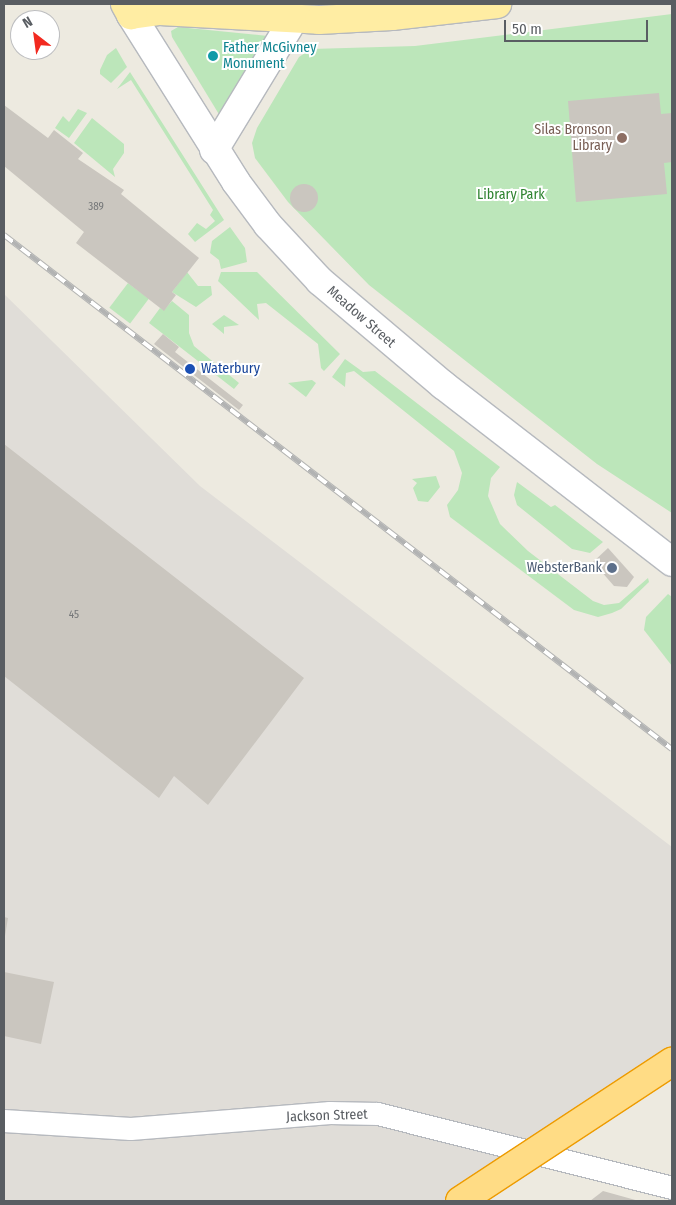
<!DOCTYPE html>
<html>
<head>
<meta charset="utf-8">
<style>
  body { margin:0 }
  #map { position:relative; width:676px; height:1205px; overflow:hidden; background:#edeae0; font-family:"Fira Sans Condensed",sans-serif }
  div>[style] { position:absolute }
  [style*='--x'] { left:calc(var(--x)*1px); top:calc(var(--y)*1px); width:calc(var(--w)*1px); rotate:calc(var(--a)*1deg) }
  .industrial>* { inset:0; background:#e0ddd8 }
  .green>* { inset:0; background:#bce6ba; transform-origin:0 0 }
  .building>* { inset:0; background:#cac6bf }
  .round { border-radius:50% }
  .roads { filter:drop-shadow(1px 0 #b6b9be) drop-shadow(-1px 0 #b6b9be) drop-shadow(0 1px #b6b9be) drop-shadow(0 -1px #b6b9be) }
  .street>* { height:22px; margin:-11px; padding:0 11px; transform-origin:11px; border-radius:11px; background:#fff }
  .secondary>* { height:28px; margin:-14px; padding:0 14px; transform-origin:14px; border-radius:14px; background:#fff }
  .primary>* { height:28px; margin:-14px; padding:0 14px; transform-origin:14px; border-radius:14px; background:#ffeda3 }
  .rail>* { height:5.5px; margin-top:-2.75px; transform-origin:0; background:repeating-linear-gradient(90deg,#fff 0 11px,#b2b3b3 0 22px); box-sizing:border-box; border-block:1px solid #b2b3b3 }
  .bridges { filter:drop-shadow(1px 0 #ed9b00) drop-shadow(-1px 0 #ed9b00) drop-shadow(0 1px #ed9b00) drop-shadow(0 -1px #ed9b00) }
  .highway-bridge>* { height:28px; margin:-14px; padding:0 14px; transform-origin:14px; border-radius:14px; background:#ffdc85 }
  .dots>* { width:14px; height:14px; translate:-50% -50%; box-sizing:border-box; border:2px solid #fff; border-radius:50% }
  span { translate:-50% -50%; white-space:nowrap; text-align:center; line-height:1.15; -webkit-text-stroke:4px #fff; paint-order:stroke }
  .number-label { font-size:11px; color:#757779 }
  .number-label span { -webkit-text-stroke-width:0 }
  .culture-label { font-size:14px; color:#0d838f }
  .left { translate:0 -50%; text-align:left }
  .education-label { font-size:14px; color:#785e54 }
  .right { translate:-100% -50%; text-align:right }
  .park-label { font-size:14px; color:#2f8330 }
  .street-label { font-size:14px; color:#595d62 }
  .transit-label { font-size:14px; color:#164399 }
  .service-label { font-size:14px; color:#4e5e75 }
  .frame { position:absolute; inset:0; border:5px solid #595d62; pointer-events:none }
  .north { position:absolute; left:10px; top:10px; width:50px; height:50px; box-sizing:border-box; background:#fff; border:1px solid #bdbec0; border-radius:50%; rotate:330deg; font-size:14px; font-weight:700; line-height:20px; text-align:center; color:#595d62 }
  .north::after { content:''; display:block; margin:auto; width:18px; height:22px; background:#f22a20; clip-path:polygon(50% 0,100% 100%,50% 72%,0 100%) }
  .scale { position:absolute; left:504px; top:20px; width:144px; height:22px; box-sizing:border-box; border:2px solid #595d62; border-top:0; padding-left:6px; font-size:15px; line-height:18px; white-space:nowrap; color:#595d62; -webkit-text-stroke:4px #fff; paint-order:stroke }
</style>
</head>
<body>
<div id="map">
  <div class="industrial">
    <i style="clip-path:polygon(4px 294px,200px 486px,672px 847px,672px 1051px,443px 1201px,4px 1201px)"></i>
  </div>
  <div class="green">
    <i style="clip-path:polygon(672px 14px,672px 513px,597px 464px,369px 285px,288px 202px,255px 158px,252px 143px,257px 128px,299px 57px,311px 49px,415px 46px)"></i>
    <i style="clip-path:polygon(178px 27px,268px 36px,220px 116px,172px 37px,171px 31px)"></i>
    <i style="clip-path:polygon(116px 48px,127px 67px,111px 83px,100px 74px,100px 70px,107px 55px)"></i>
    <i style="clip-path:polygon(130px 72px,224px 220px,195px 242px,188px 234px,197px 223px,206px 229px,215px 221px,210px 215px,213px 210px,131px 80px,117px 89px)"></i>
    <i style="clip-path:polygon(78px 109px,87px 113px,69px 138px,55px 128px,63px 116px,69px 122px)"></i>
    <i style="clip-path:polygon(92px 118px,124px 144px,124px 153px,113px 169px,115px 177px,74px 143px)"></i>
    <i style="clip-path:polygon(230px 227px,245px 248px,247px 262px,221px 269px,219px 260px,210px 253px,212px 241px)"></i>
    <i style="clip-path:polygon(187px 272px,198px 286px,211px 286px,212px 295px,196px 307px,172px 292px)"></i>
    <i style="clip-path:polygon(221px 272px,257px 272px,340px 354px,324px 371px,321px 368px,318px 344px,266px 303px,257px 304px,259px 320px,218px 281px)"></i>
    <i style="left:128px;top:283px;width:26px;height:31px;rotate:37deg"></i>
    <i style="clip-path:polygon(172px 301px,189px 315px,189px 333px,194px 346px,239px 383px,234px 389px,149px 323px,160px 308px,164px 310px)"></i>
    <i style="clip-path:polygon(224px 315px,239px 325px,224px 327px,224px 334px,212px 324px)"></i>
    <i style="clip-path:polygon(345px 359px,363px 372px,375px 371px,500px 467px,491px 478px,488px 496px,500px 524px,528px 551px,593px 601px,604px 605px,619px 603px,648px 578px,649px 582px,621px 609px,612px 613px,598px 617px,574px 610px,450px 517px,447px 505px,458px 490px,462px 473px,454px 451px,354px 371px,346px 373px,345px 387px,332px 377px)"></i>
    <i style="clip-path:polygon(312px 380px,316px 383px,306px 397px,288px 383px)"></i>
    <i style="clip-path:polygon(436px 476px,440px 487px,428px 502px,418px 501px,413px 488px,417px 483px,412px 479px)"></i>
    <i style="clip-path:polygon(517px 482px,551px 507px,555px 505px,603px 542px,590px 553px,572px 549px,517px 505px,514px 495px)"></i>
    <i style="clip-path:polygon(668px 594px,672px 597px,672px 666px,644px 630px,646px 617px)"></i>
  </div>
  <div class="building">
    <i style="clip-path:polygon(659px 93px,661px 114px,672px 113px,672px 162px,664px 163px,667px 194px,576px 202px,568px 101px)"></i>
    <i style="clip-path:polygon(4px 105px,48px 138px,54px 130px,83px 153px,78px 159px,124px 190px,121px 194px,199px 258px,172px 292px,176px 295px,164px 311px,76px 243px,84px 232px,4px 166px)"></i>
    <i class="round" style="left:290px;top:184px;width:28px;height:28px"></i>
    <i style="clip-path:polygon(163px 334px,179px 347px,175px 352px,243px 405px,239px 410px,154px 344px)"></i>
    <i style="clip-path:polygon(4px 444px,304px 678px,208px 805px,174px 776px,159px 798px,4px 676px)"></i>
    <i style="clip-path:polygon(608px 548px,634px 577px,627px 587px,614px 586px,593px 562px)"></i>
    <i style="clip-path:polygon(4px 917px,8px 918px,5px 936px,4px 936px)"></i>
    <i style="clip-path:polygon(4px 972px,54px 982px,41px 1044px,4px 1036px)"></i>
    <i style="clip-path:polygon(603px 1191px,639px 1201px,590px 1201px)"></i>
  </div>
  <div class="roads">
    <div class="street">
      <i style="--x:4;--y:1121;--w:127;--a:3.6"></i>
      <i style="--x:131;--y:1129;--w:200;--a:-4.6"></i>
      <i style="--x:330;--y:1113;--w:48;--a:1.2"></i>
      <i style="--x:378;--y:1114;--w:303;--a:14.1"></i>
    </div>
    <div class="secondary">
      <i style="--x:131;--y:15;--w:197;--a:57.8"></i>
      <i style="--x:236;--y:182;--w:54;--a:53.3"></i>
      <i style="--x:268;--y:225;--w:76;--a:47.1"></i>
      <i style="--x:320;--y:281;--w:161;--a:40.2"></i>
      <i style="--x:443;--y:385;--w:289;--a:37.7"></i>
      <i style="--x:214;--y:150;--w:152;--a:-58.7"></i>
    </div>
    <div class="primary">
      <i style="--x:125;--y:4;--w:13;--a:61"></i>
      <i style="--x:131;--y:15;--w:29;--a:-8"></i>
      <i style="--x:160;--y:11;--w:159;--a:3.2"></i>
      <i style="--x:319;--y:20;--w:73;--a:-3.1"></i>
      <i style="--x:392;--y:16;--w:106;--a:-6.5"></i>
    </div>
  </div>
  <div class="rail">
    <i style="--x:4;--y:235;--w:843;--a:37.58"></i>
  </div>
  <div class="bridges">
    <div class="highway-bridge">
      <i style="--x:460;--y:1201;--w:254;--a:-33.3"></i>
    </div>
  </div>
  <div class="dots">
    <i style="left:213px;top:56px;background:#0f9aa8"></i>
    <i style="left:622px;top:138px;background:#8d6e63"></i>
    <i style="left:190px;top:369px;background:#1a4fb4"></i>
    <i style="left:612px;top:568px;background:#5c6f8a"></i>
  </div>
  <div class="number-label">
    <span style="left:96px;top:207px">389</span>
    <span style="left:74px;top:615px">45</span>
  </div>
  <div class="culture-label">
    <span class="left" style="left:223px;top:56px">Father McGivney<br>Monument</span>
  </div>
  <div class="education-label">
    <span class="right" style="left:612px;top:138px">Silas Bronson<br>Library</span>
  </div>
  <div class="park-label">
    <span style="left:511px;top:195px">Library Park</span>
  </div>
  <div class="street-label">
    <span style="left:361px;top:317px;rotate:41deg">Meadow Street</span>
    <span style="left:327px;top:1116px;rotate:-2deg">Jackson Street</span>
  </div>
  <div class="transit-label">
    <span class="left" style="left:201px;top:369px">Waterbury</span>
  </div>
  <div class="service-label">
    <span class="right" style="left:602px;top:568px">WebsterBank</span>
  </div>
  <div class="frame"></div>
  <div class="north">N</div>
  <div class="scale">50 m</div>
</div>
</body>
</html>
